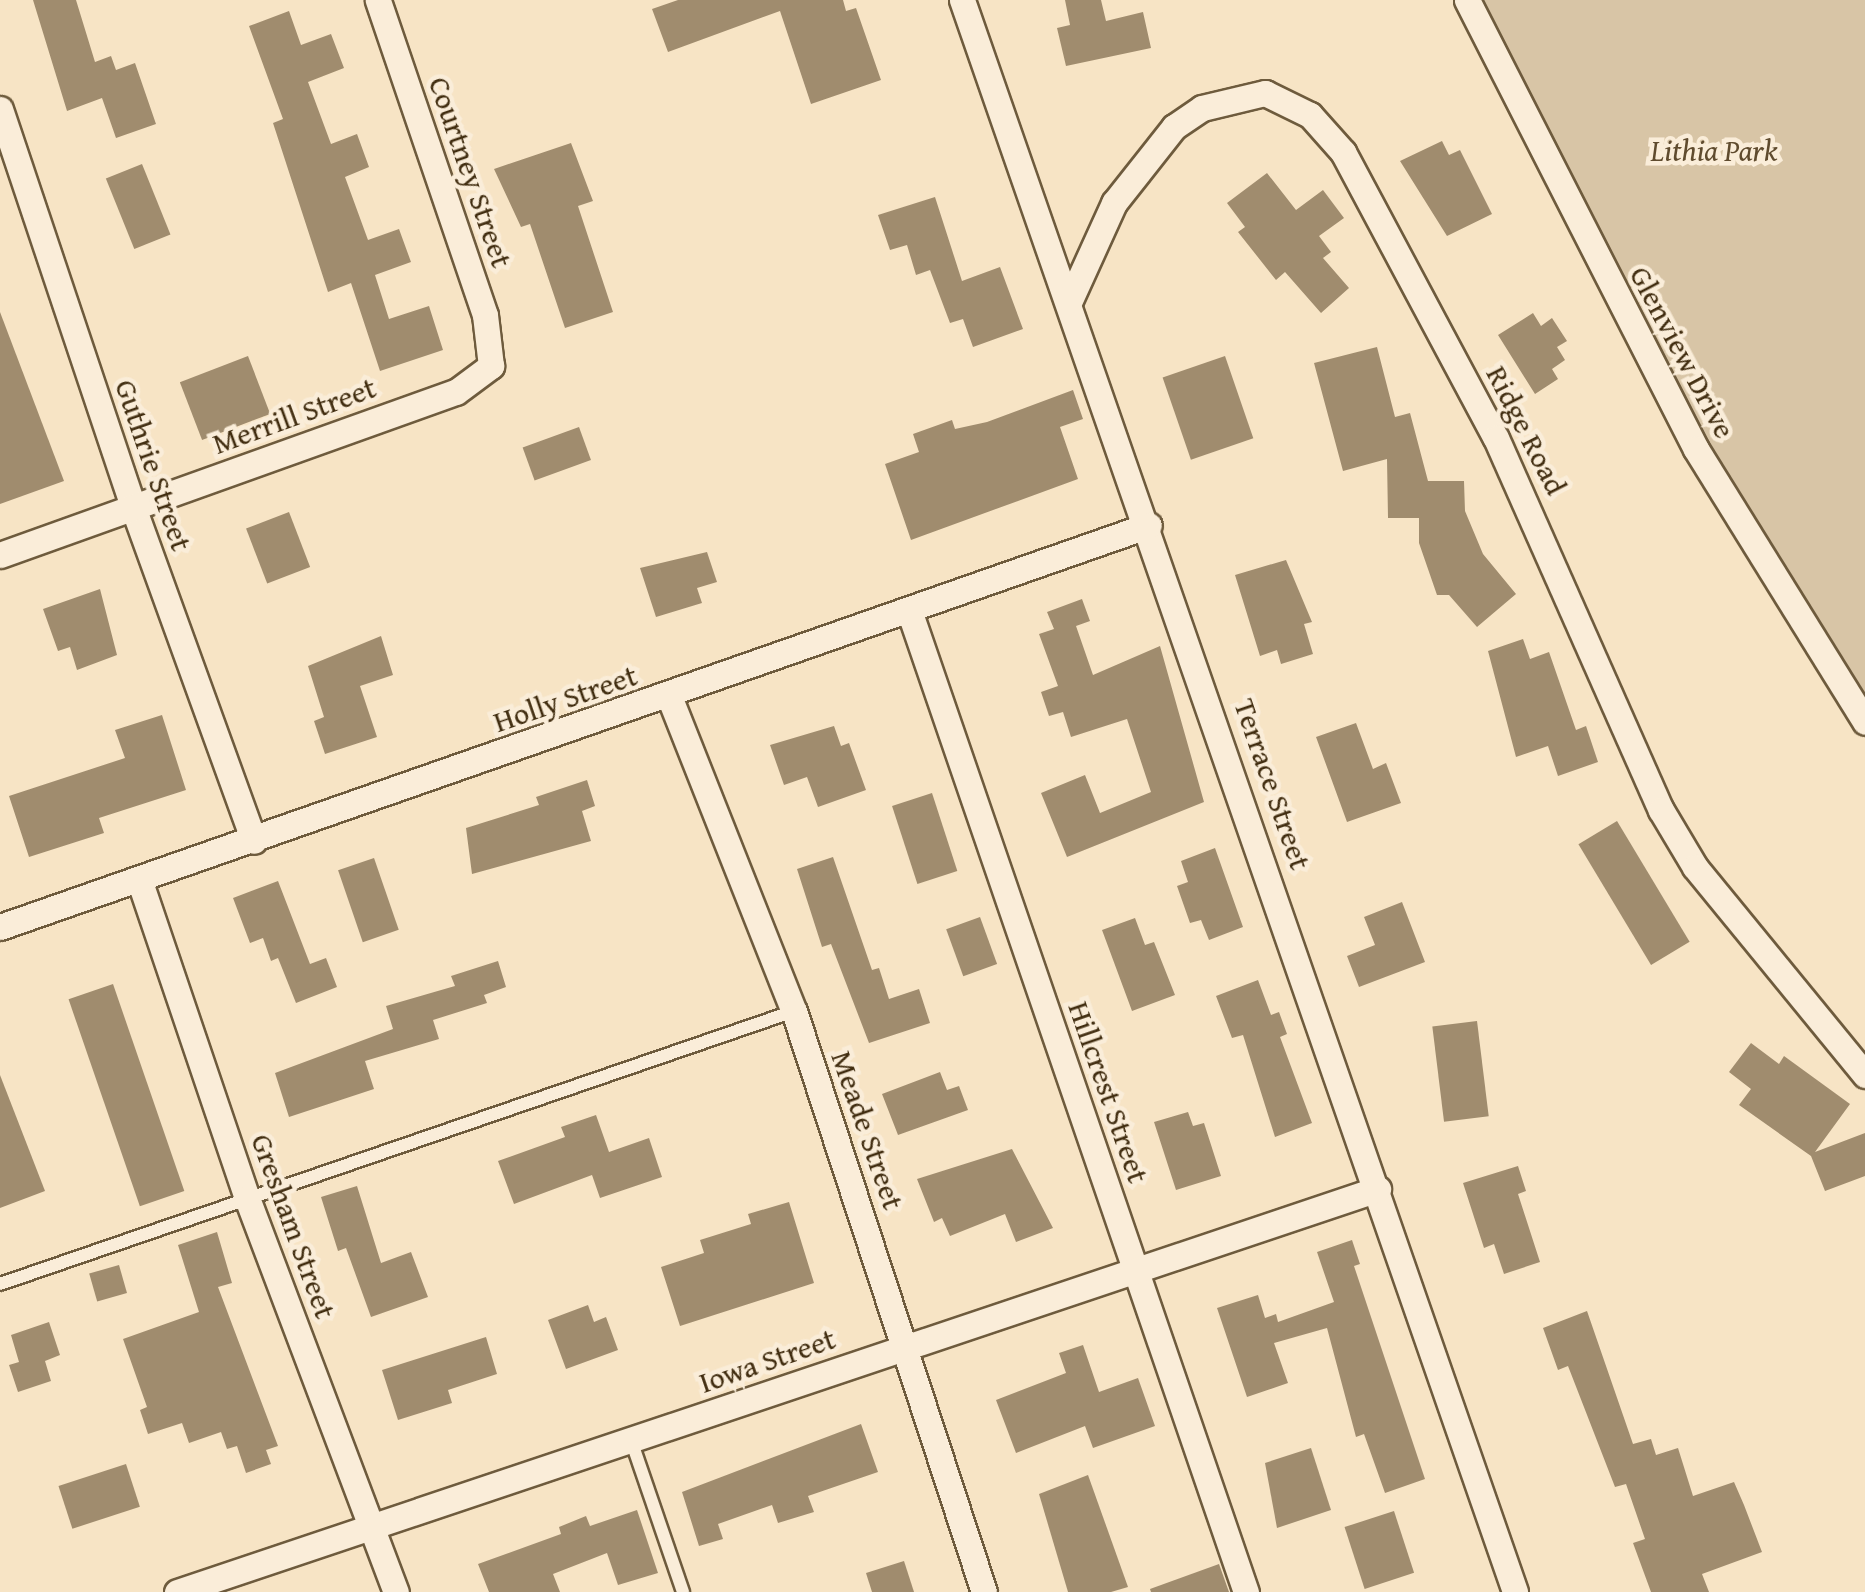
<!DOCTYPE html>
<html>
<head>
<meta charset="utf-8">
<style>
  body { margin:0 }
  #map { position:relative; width:1865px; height:1592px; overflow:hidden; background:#f7e4c5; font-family:"Gentium Book Plus",serif }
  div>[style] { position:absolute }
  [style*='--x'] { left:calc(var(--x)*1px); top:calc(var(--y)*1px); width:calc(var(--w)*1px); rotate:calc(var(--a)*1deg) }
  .green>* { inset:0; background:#d8c5a6 }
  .building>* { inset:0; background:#a08c6e; transform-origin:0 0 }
  .roads { filter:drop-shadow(2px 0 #6e5b3d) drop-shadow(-2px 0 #6e5b3d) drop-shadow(0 2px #6e5b3d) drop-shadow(0 -2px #6e5b3d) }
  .service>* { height:12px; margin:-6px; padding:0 6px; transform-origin:6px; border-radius:6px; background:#faedd9 }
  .minor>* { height:25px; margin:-12.5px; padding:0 12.5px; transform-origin:12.5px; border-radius:12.5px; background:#faedd9 }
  span { translate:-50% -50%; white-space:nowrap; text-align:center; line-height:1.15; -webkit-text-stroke:9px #faedd9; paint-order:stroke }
  .park-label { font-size:30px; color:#5f4b2e; font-style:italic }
  .street-label { font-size:30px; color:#412d10 }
</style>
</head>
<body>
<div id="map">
  <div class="green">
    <i style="clip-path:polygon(1467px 0,1865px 0,1865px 726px,1810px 640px)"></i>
  </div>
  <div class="building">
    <i style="clip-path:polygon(33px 0,76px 0,95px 62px,111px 56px,116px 70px,135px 63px,156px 124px,116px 138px,102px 98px,67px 111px)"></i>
    <i style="clip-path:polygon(678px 0,843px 0,846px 11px,856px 8px,881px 80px,811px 104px,780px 11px,668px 52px,652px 9px)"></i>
    <i style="clip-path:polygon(1065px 0,1101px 0,1106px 21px,1143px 12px,1151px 48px,1066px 66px,1057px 28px,1070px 25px)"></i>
    <i style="clip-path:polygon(289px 11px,301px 45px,331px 34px,344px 68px,308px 82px,331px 144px,357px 134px,369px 167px,345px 177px,368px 240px,399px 229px,411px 262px,375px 275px,389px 319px,429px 306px,443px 350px,380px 371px,351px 283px,328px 292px,273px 123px,283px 119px,249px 26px)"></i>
    <i style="clip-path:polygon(1442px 141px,1449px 155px,1460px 150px,1492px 214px,1447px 236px,1400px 161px)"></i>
    <i style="clip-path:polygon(571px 143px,593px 201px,578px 206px,613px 312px,565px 328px,530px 224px,521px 227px,494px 169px)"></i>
    <i style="left:142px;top:164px;width:76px;height:39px;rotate:68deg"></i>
    <i style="clip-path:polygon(1267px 173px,1296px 210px,1323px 190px,1344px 218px,1319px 236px,1331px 252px,1323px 258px,1349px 288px,1321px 313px,1285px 272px,1276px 280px,1238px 232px,1245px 227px,1227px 203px)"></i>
    <i style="clip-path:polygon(935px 197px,962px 281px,1000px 267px,1023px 329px,973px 347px,963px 319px,950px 323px,930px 270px,916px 275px,907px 245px,890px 250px,878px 215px)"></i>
    <i style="clip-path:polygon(0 312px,64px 481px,0 504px)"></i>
    <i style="clip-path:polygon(1533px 313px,1541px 326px,1552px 318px,1567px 341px,1557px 347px,1565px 360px,1552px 369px,1558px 379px,1535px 394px,1498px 335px)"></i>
    <i style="clip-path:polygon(1377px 347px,1395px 417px,1410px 413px,1428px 481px,1464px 481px,1465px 511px,1483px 554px,1516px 594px,1477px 627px,1449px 595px,1437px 595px,1419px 543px,1419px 518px,1388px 518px,1387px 459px,1343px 471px,1314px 363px)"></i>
    <i style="left:248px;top:356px;width:62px;height:73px;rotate:69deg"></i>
    <i style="left:1225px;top:356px;width:87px;height:66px;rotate:71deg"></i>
    <i style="clip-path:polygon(1073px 390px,1083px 419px,1060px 427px,1078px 479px,911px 540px,885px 464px,919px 452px,913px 434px,952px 420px,955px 429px,987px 422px)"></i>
    <i style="left:579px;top:427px;width:35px;height:60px;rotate:70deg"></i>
    <i style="left:289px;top:512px;width:59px;height:46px;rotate:69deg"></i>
    <i style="clip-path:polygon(707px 552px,717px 582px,697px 588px,702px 603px,656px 617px,640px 568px)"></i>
    <i style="clip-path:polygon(1286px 560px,1312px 622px,1304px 624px,1313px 654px,1281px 664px,1277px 650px,1260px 656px,1235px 575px)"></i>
    <i style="clip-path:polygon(100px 589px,117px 655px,77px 670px,70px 647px,58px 651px,43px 609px)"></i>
    <i style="clip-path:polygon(1082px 599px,1090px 621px,1076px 626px,1093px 675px,1160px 646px,1204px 802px,1067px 857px,1041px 793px,1085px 775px,1100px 813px,1151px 792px,1127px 719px,1071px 737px,1063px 712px,1049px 716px,1041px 692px,1058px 686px,1039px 634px,1054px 629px,1047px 612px)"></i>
    <i style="clip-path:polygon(381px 636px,393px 675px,360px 686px,377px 737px,325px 754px,314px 721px,324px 717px,308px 666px)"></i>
    <i style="clip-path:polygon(1523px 639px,1530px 659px,1549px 652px,1576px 730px,1586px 726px,1598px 762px,1558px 776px,1548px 746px,1516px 757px,1488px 651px)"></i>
    <i style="clip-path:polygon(162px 715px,186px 790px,99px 818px,104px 833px,29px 857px,9px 796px,125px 758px,115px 730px)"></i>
    <i style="clip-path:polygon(1356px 723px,1373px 769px,1386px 763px,1401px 803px,1347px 822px,1316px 737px)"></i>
    <i style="clip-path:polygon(834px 726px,841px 746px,849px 743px,866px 790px,818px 807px,807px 777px,784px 785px,770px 745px)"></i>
    <i style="clip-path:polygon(587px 780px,595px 806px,582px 811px,591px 841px,472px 874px,466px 828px,539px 805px,536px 797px)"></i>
    <i style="left:932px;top:793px;width:82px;height:42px;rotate:72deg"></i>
    <i style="left:1617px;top:821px;width:141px;height:45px;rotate:59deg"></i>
    <i style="clip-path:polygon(1215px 848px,1243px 927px,1209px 940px,1201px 920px,1190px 923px,1177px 886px,1188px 882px,1181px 861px)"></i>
    <i style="clip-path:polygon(833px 857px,872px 970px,879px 968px,889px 999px,919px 989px,930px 1023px,869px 1043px,831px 944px,822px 947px,797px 869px)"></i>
    <i style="left:374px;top:858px;width:76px;height:38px;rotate:71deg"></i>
    <i style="clip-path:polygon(278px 881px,310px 964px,326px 958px,337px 987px,296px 1003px,278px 958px,271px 961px,263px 938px,250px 943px,233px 898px)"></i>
    <i style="clip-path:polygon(1402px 902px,1425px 962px,1359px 987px,1347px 956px,1375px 945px,1364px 917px)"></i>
    <i style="left:980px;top:917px;width:50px;height:36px;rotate:70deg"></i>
    <i style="clip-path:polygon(1135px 918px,1145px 945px,1154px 942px,1175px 995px,1132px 1011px,1102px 930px)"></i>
    <i style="clip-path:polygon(498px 961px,506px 987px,484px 995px,487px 1003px,433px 1020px,439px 1039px,365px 1061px,374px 1089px,289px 1117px,275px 1073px,393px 1029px,386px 1006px,455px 986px,451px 976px)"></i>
    <i style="clip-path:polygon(1258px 980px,1271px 1015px,1279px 1012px,1287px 1034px,1280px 1037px,1312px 1123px,1275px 1137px,1243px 1035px,1232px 1038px,1216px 996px)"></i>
    <i style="left:113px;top:984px;width:219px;height:47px;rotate:71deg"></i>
    <i style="left:1477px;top:1021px;width:96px;height:45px;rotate:83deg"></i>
    <i style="clip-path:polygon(1751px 1043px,1779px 1064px,1784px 1056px,1850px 1104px,1815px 1152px,1865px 1133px,1865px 1176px,1825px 1191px,1811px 1156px,1739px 1105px,1751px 1089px,1729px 1072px)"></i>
    <i style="clip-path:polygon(940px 1072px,947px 1090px,959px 1086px,968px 1110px,898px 1135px,882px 1094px)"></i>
    <i style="clip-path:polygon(0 1075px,45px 1191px,0 1208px)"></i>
    <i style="clip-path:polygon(1188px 1112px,1193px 1126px,1204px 1123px,1221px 1176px,1176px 1190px,1154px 1122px)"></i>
    <i style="clip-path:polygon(596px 1115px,609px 1152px,649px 1138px,662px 1177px,600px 1198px,592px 1175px,514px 1204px,498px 1161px,565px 1137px,561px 1127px)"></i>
    <i style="clip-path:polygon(1012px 1149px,1053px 1228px,1016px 1242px,1005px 1214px,950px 1236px,942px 1218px,934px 1222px,917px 1179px)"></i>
    <i style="clip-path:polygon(1518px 1166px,1526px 1191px,1518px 1194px,1540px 1262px,1504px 1274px,1494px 1244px,1484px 1248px,1463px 1183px)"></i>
    <i style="clip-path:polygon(357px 1186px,381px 1263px,411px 1252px,428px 1297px,371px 1317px,346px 1248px,338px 1251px,321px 1197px)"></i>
    <i style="clip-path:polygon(789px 1202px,814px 1283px,680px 1326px,661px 1267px,704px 1253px,700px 1240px,751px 1224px,748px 1214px)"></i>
    <i style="clip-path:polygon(217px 1232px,232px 1283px,218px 1287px,278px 1446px,266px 1450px,271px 1464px,246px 1473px,237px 1446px,227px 1449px,221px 1432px,189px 1443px,182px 1423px,148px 1434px,140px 1410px,147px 1407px,123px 1339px,199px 1312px,178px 1245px)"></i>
    <i style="clip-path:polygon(1352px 1240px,1360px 1264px,1354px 1266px,1425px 1479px,1385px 1493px,1364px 1434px,1356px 1437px,1327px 1328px,1274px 1343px,1288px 1383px,1247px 1397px,1217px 1308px,1258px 1295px,1265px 1318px,1276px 1314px,1278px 1322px,1334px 1302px,1317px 1252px)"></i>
    <i style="left:119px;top:1265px;width:29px;height:31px;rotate:74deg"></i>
    <i style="clip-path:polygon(588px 1305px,594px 1322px,606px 1317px,618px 1350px,566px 1369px,548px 1320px)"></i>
    <i style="clip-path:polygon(1587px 1311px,1633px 1444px,1651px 1439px,1656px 1455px,1678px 1448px,1693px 1496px,1734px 1482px,1744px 1505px,1762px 1552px,1702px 1574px,1709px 1592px,1651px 1592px,1633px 1543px,1645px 1539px,1626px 1484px,1615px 1487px,1568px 1366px,1558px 1370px,1543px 1328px)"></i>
    <i style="clip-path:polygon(49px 1322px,60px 1355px,45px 1361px,51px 1381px,18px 1392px,9px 1365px,19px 1362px,11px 1335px)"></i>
    <i style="clip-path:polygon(486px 1337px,497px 1374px,448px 1390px,452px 1403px,398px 1420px,382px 1370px)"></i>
    <i style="clip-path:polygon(1083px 1345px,1099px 1392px,1138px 1378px,1155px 1426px,1093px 1448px,1085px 1426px,1016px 1453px,996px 1400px,1066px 1373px,1059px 1353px)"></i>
    <i style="clip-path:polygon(861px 1424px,878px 1472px,808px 1496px,814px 1512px,778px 1523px,772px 1505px,718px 1524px,723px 1539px,699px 1546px,682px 1492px)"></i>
    <i style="clip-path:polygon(1311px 1448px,1331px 1510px,1277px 1528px,1265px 1463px)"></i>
    <i style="left:126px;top:1464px;width:45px;height:71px;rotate:72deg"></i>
    <i style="clip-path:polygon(1088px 1475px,1128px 1587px,1111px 1592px,1068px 1592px,1039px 1494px)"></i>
    <i style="clip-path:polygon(637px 1510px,658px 1573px,618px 1585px,607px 1553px,553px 1574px,560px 1592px,489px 1592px,478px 1564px,561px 1534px,559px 1527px,586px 1516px,590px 1526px)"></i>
    <i style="left:1394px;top:1511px;width:65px;height:52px;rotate:72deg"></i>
    <i style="clip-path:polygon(904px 1561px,914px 1592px,872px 1592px,866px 1573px)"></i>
    <i style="clip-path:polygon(1219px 1564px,1229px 1592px,1151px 1592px,1150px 1589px)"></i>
  </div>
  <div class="roads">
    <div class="service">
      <i style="--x:0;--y:1284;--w:840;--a:-18.97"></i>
      <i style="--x:631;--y:1440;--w:161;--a:71.1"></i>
    </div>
    <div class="minor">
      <i style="--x:962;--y:0;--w:1685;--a:70.84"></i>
      <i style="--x:1467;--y:0;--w:504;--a:62.98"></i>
      <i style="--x:1696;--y:449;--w:321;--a:58.2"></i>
      <i style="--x:0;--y:109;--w:420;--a:71.5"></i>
      <i style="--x:133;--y:507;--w:355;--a:70.1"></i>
      <i style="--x:1070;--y:300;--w:107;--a:-65.6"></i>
      <i style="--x:1114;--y:203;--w:97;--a:-51.7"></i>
      <i style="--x:1174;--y:127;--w:34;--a:-34"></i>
      <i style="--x:1202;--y:108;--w:65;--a:-13.4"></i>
      <i style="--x:1265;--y:93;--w:50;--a:26.1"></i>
      <i style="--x:1310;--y:115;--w:50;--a:48.3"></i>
      <i style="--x:1343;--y:152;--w:324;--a:61.9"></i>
      <i style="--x:1496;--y:438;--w:407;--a:66.1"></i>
      <i style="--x:1661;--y:810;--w:66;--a:59.2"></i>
      <i style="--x:1695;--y:867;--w:269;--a:50.7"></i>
      <i style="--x:0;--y:555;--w:484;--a:-19.7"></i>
      <i style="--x:456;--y:392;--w:44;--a:-36.6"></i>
      <i style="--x:491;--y:366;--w:51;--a:-96.7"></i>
      <i style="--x:485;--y:315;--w:333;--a:-108.8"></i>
      <i style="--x:910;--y:613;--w:1035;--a:71.06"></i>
      <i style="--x:669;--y:696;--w:339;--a:68.4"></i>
      <i style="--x:794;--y:1011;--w:611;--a:71.89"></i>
      <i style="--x:139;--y:879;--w:337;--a:71.3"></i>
      <i style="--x:247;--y:1198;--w:421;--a:69.3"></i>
      <i style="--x:0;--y:927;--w:1217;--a:-19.28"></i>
      <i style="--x:177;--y:1592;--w:1267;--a:-18.55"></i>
    </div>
  </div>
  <div class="park-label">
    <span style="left:1714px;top:150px">Lithia Park</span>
  </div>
  <div class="street-label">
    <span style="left:471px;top:172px;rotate:71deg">Courtney Street</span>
    <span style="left:1683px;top:352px;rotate:62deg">Glenview Drive</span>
    <span style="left:294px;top:415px;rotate:-20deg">Merrill Street</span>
    <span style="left:1527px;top:430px;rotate:63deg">Ridge Road</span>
    <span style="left:154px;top:465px;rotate:71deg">Guthrie Street</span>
    <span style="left:565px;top:698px;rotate:-19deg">Holly Street</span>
    <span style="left:1273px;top:784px;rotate:71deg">Terrace Street</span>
    <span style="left:1109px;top:1092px;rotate:71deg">Hillcrest Street</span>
    <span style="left:868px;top:1130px;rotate:71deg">Meade Street</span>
    <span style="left:294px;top:1226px;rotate:70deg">Gresham Street</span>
    <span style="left:767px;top:1360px;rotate:-19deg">Iowa Street</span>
  </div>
</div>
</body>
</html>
